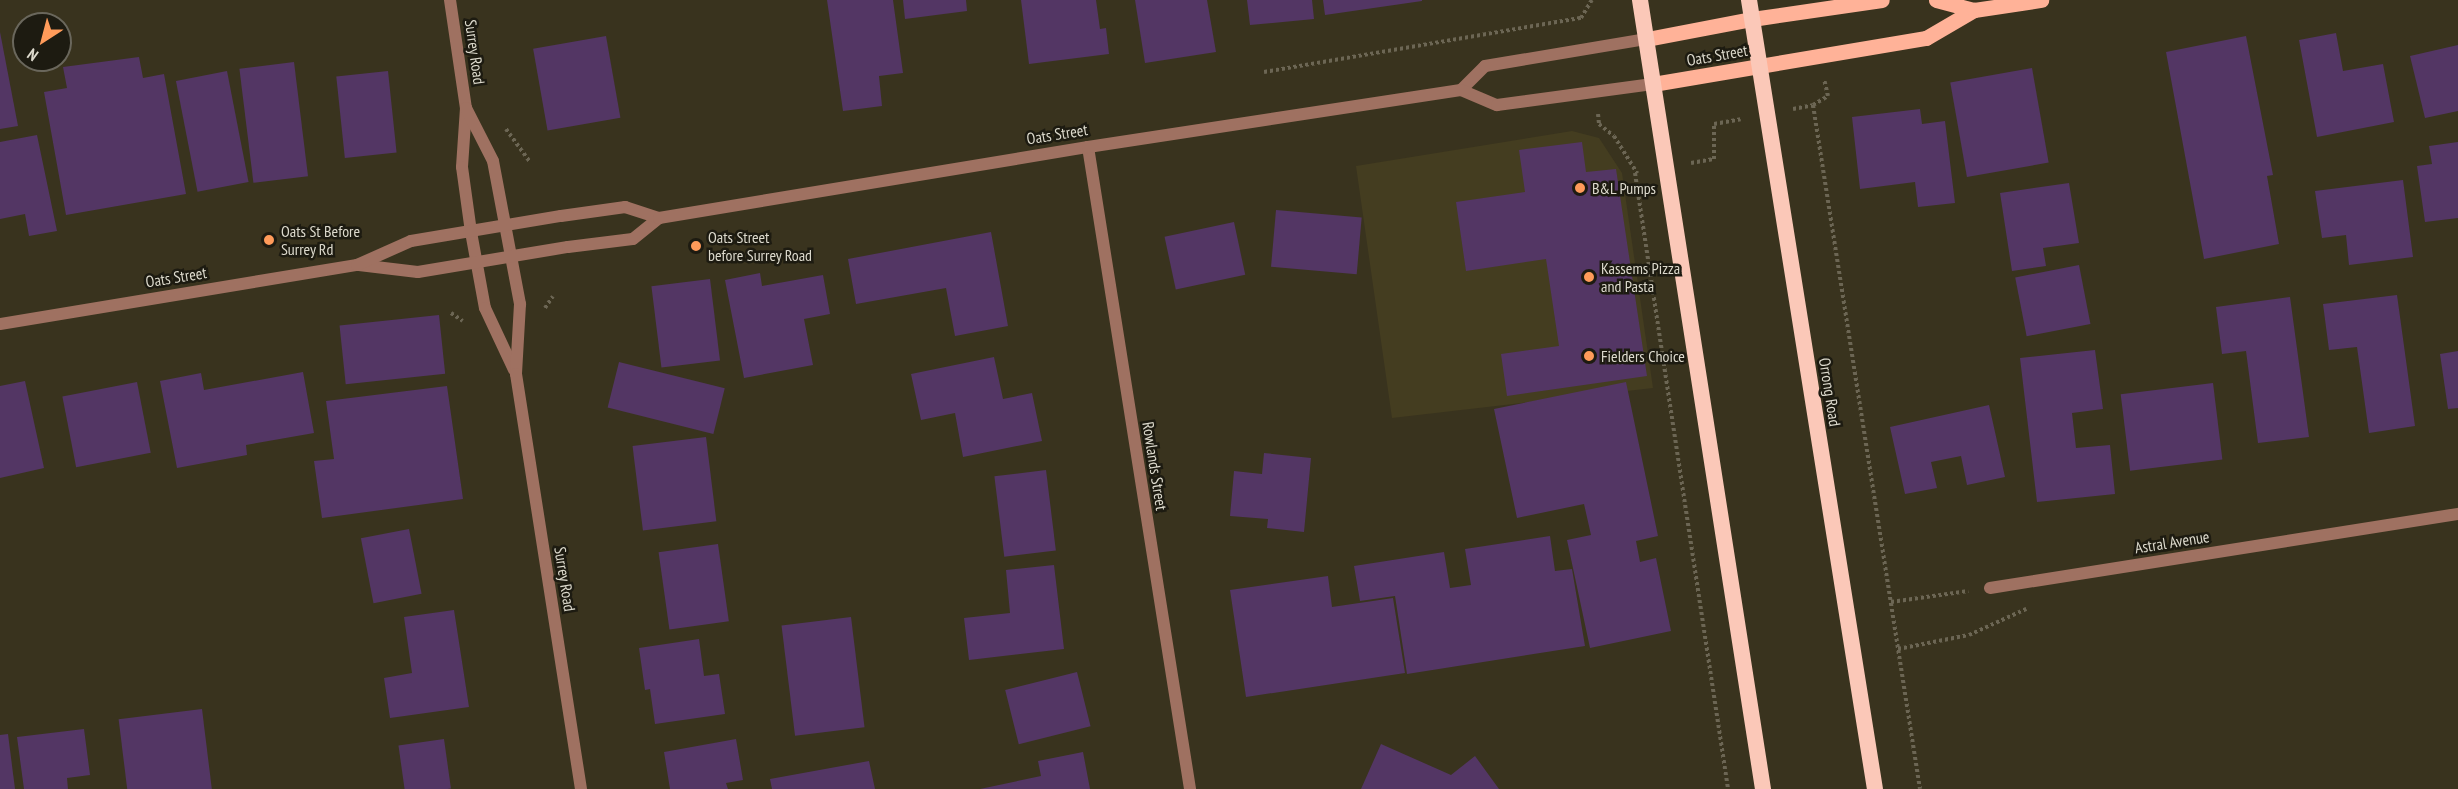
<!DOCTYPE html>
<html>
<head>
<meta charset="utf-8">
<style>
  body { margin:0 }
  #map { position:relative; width:2458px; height:789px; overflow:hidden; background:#39331e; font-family:"PT Sans Narrow",sans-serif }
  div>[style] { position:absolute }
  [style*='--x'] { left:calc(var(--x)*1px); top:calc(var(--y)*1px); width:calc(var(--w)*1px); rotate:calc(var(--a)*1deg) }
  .built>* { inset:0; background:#443d20 }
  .building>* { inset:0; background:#533664; transform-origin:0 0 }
  .path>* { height:4px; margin-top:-2px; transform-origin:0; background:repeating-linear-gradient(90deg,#6c6654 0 3px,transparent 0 6px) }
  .minor>* { height:12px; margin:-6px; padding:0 6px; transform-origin:6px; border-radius:6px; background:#9f7161 }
  .tertiary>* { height:12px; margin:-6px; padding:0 6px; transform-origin:6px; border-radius:6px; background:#9f7161 }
  .primary>* { height:15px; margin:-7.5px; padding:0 7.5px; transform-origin:7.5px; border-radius:7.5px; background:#ffb298 }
  .trunk>* { height:16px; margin:-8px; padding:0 8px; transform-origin:8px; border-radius:8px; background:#fbc8b8 }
  .dots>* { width:16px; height:16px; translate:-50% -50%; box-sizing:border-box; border:3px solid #1d1b11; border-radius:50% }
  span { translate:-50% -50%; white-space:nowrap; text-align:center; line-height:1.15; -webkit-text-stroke:5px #1d1b11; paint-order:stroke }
  .street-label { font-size:16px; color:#dddacd }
  .poi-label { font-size:16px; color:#dddacd }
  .left { translate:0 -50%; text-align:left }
  .north { position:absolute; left:12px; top:12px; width:60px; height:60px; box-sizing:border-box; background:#1d1b11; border:2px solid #6a675c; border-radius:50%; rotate:216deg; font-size:16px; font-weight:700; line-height:24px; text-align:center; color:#dddacd }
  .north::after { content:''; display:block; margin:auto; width:21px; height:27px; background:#ff9b5a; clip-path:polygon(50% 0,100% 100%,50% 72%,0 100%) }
</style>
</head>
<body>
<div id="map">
  <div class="built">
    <i style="clip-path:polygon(1572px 131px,1599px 138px,1622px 173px,1653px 388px,1392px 418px,1356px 166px)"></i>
  </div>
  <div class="building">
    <i style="clip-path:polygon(827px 0,893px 0,903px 73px,879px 76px,882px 106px,843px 111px)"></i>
    <i style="clip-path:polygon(903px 0,966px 0,967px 11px,905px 19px)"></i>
    <i style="clip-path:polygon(1021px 0,1096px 0,1100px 29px,1106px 28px,1109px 54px,1029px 64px)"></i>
    <i style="clip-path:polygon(1135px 0,1207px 0,1216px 52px,1145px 63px)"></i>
    <i style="clip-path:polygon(1247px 0,1312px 0,1314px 19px,1250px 25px)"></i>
    <i style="clip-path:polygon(1323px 0,1422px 0,1422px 1px,1325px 15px)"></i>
    <i style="clip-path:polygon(0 32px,18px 126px,0 129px)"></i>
    <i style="clip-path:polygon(2336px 33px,2343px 71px,2383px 64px,2394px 122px,2317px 137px,2299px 40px)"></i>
    <i style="left:606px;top:36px;width:83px;height:74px;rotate:80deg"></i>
    <i style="clip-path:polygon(2246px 36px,2273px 175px,2267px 176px,2279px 244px,2204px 259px,2166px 52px)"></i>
    <i style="clip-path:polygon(2458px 45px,2458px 111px,2425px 118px,2410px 56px)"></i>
    <i style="clip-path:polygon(139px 57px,143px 78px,164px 74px,186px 194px,66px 215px,44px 92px,67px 88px,63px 67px)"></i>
    <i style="left:294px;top:62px;width:115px;height:55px;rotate:83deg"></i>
    <i style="left:2032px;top:68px;width:96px;height:83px;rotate:80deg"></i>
    <i style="left:227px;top:71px;width:113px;height:52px;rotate:79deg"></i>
    <i style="left:388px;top:71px;width:82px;height:52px;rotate:84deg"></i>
    <i style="clip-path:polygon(1920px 109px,1922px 124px,1945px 121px,1955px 203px,1918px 207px,1915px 182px,1860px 189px,1852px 117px)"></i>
    <i style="clip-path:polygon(37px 135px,57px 231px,29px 236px,25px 214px,0 219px,0 142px)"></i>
    <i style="clip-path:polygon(1582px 142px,1586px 172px,1616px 169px,1647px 376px,1507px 396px,1501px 354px,1559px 346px,1546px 259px,1466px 271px,1456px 202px,1525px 192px,1519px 150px)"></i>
    <i style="clip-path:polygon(2458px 142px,2458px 218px,2425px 222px,2417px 166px,2432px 164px,2429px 146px)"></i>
    <i style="clip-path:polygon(2403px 180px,2413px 257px,2349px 265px,2346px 235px,2322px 238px,2315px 191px)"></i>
    <i style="clip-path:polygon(2069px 183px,2079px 243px,2043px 248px,2046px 266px,2012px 271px,2000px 193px)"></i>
    <i style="left:1276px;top:210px;width:86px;height:57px;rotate:5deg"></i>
    <i style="left:1234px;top:222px;width:54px;height:71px;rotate:78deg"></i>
    <i style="clip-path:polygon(991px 232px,1008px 326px,955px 336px,946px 288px,856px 304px,848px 259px)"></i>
    <i style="left:2079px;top:265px;width:60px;height:65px;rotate:79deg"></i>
    <i style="clip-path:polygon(760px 273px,762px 286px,823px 275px,830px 314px,804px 319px,813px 365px,744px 378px,725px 280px)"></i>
    <i style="left:710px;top:279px;width:82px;height:59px;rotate:83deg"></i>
    <i style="clip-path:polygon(2397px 295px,2415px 426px,2369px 433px,2357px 347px,2329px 350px,2323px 304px)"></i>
    <i style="clip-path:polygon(2290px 297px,2309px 437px,2258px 443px,2246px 351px,2222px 354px,2216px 307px)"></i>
    <i style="left:439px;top:315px;width:59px;height:100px;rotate:84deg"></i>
    <i style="clip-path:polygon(2095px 350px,2103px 409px,2072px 413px,2076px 448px,2110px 445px,2115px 494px,2037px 502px,2020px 358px)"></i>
    <i style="clip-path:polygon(2458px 351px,2458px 408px,2448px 409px,2440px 354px)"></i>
    <i style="clip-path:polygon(994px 357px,1003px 399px,1032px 393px,1042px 441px,963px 457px,955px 413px,921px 420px,911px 374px)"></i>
    <i style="left:619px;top:362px;width:109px;height:47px;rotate:14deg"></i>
    <i style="clip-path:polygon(303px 372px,314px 433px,246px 445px,247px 455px,177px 468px,160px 381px,201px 373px,204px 390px)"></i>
    <i style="clip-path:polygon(25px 381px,44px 468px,0 478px,0 386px)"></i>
    <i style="left:137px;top:382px;width:72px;height:76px;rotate:79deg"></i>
    <i style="clip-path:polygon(1626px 382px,1658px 536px,1636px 541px,1640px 562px,1656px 558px,1671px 631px,1590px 648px,1567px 540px,1591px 535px,1584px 504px,1517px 518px,1494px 409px)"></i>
    <i style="left:2213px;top:383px;width:77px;height:93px;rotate:83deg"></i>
    <i style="clip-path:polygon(447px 386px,463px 499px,322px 518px,314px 461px,334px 459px,326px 401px)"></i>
    <i style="clip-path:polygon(1989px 405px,2005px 477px,1967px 485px,1961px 456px,1931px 462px,1937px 488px,1905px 494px,1890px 427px)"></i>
    <i style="left:706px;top:437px;width:85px;height:74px;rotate:83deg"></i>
    <i style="clip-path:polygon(1264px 453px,1311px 458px,1304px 532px,1267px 528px,1268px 519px,1230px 516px,1234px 471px,1262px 474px)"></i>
    <i style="left:1046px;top:470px;width:81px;height:52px;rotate:83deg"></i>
    <i style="left:409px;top:529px;width:66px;height:49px;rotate:79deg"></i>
    <i style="clip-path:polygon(1550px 536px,1555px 571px,1572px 569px,1585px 646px,1407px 674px,1395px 596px,1360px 601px,1354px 566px,1444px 552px,1450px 588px,1471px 585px,1465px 549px)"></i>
    <i style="left:718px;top:544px;width:78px;height:60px;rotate:82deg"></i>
    <i style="clip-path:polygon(1054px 565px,1064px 649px,969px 660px,964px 618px,1010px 613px,1006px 570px)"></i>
    <i style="clip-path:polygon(1328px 576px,1332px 607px,1393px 598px,1405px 673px,1246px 697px,1230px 590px)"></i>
    <i style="clip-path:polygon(454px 610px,469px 707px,390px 718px,384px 678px,412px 673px,404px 617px)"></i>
    <i style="left:851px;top:617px;width:111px;height:70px;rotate:83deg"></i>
    <i style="clip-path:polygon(699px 639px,704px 676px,719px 674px,725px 714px,655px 724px,650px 689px,645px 690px,639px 648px)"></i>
    <i style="left:1077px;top:672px;width:56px;height:74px;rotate:76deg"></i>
    <i style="left:202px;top:709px;width:81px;height:84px;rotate:83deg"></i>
    <i style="clip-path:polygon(84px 729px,90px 775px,67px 778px,68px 789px,24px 789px,17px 737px)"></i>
    <i style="clip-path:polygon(8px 734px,15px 789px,0 789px,0 735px)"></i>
    <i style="left:444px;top:739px;width:50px;height:46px;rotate:82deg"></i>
    <i style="clip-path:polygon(736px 739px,743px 780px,726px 783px,728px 789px,670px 789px,664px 752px)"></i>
    <i style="clip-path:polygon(1381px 744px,1451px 775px,1475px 756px,1499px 789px,1361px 789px)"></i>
    <i style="clip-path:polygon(1083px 752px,1090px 789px,980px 789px,1041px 776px,1038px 761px)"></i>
    <i style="clip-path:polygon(869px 761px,875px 789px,772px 789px,770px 779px)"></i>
  </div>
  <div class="path">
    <i style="--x:1581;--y:18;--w:21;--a:-59"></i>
    <i style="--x:1264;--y:72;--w:322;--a:-9.7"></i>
    <i style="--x:1813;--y:105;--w:692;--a:81.11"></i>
    <i style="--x:1793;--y:109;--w:20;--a:-11"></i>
    <i style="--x:1813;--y:105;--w:17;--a:-31"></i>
    <i style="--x:1828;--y:96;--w:17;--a:-103"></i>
    <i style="--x:1598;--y:114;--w:10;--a:84"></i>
    <i style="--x:1599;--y:124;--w:19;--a:39"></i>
    <i style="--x:1614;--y:136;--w:44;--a:58.1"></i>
    <i style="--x:506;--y:129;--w:41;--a:54"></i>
    <i style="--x:1691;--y:163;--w:23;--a:-10"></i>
    <i style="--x:1714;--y:159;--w:35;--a:-90"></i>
    <i style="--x:1714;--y:124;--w:27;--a:-10"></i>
    <i style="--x:1635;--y:173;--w:623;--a:81.41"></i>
    <i style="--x:545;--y:308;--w:14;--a:-56"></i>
    <i style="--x:451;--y:313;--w:14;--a:34"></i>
    <i style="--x:1891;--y:602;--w:78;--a:-8.1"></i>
    <i style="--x:1898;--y:649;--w:72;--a:-11.2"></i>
    <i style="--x:1969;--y:635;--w:63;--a:-24.5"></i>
  </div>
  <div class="minor">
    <i style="--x:450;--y:0;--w:109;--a:81.6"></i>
    <i style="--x:466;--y:108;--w:59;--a:93.9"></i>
    <i style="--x:462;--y:167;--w:66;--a:82.1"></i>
    <i style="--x:471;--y:232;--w:77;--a:79.6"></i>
    <i style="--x:485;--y:308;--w:68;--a:64.9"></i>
    <i style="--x:466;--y:108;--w:59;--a:63"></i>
    <i style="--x:493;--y:161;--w:146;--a:79.3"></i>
    <i style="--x:520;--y:304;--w:70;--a:93.3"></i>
    <i style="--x:516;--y:374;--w:420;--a:81.1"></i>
    <i style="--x:1088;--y:147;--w:650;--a:80.97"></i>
    <i style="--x:1990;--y:588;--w:474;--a:-9"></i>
  </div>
  <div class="tertiary">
    <i style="--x:1461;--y:90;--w:34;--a:-45"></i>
    <i style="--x:1485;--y:66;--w:164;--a:-9.5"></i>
    <i style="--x:359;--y:265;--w:59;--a:6.8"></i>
    <i style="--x:418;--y:272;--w:152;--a:-9.5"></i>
    <i style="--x:568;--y:247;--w:65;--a:-7"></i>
    <i style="--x:633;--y:239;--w:33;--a:-39"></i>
    <i style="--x:0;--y:324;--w:362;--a:-9.4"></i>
    <i style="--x:357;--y:265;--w:59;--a:-24"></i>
    <i style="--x:411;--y:241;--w:152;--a:-9.5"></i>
    <i style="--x:561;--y:216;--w:65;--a:-8"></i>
    <i style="--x:625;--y:207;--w:36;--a:18"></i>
    <i style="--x:659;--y:218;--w:435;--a:-9.4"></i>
    <i style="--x:1088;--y:147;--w:377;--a:-8.7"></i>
    <i style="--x:1461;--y:90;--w:39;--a:23"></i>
    <i style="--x:1497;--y:105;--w:157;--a:-7.7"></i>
  </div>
  <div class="primary">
    <i style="--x:1936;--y:0;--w:39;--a:15"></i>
    <i style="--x:1647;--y:39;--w:107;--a:-10.8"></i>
    <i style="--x:1752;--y:19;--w:131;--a:-8.3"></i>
    <i style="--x:1653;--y:84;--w:277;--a:-9.6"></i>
    <i style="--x:1926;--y:38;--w:56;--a:-30.3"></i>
    <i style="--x:1974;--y:10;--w:68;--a:-8.5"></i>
  </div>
  <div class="trunk">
    <i style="--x:1640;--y:0;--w:799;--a:81.14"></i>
    <i style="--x:1749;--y:0;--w:799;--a:80.93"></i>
  </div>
  <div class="dots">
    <i style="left:1580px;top:188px;background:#ff9b5a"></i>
    <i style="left:269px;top:240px;background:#ff9b5a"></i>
    <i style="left:696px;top:246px;background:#ff9b5a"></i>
    <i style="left:1589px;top:277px;background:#ff9b5a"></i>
    <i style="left:1589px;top:356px;background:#ff9b5a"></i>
  </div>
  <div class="street-label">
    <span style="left:475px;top:52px;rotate:82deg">Surrey Road</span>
    <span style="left:1717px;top:55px;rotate:-10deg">Oats Street</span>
    <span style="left:1057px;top:134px;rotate:-9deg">Oats Street</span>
    <span style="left:176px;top:277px;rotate:-9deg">Oats Street</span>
    <span style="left:1830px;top:392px;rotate:81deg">Orrong Road</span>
    <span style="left:1155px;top:466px;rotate:81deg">Rowlands Street</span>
    <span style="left:2172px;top:542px;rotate:-9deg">Astral Avenue</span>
    <span style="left:565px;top:579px;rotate:81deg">Surrey Road</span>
  </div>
  <div class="poi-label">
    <span class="left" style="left:1592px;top:188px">B&amp;L Pumps</span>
    <span class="left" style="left:281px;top:240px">Oats St Before<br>Surrey Rd</span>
    <span class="left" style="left:708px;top:246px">Oats Street<br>before Surrey Road</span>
    <span class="left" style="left:1601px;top:277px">Kassems Pizza<br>and Pasta</span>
    <span class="left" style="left:1601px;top:356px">Fielders Choice</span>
  </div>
  <div class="north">N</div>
</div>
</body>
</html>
